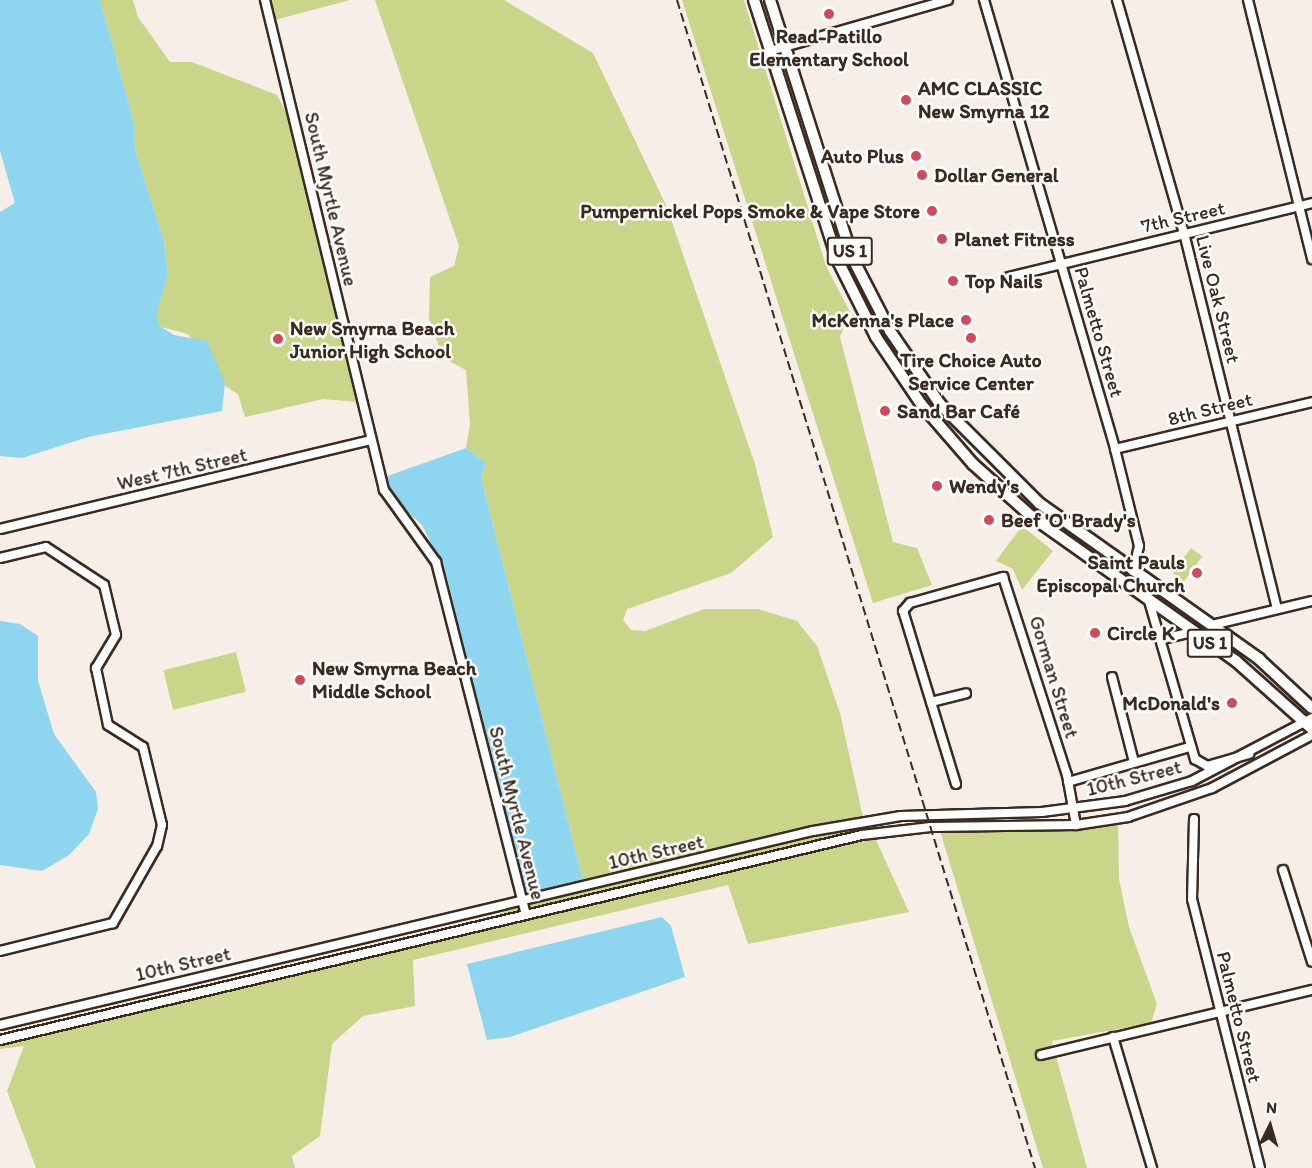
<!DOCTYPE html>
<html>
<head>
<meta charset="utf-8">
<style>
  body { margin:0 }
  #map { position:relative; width:1312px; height:1168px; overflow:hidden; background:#f7eee8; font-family:Itim,sans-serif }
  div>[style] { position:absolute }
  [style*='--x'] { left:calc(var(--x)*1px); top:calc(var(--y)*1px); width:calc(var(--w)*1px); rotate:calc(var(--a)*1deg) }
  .green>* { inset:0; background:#c9d588; transform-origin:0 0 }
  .water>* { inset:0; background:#8ed5f0 }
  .roads { filter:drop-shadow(2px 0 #3b2a1e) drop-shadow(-2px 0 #3b2a1e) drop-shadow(0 2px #3b2a1e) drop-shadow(0 -2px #3b2a1e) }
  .minor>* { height:8px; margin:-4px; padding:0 4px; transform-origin:4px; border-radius:4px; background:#fff }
  .major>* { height:10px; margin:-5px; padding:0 5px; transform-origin:5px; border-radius:5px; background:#fff }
  .rail>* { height:2px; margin-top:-1px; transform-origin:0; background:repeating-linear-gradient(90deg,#3b2a1e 0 9px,transparent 0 13.5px) }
  .dots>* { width:16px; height:16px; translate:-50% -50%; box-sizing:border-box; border:3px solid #fff; border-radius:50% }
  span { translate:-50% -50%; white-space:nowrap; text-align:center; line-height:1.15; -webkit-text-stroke:5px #fff; paint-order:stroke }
  .shield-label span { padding:2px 4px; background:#fff; border:2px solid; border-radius:4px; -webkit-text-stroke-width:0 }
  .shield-label { font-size:18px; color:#3b2a1e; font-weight:700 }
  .poi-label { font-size:20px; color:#3b2a1e; font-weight:700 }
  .left { translate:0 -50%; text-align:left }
  .right { translate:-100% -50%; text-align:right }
  .street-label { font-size:20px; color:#3b2a1e }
  .north { position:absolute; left:1240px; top:1096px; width:60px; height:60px; -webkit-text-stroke:4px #fff; paint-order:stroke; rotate:5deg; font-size:16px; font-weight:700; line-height:24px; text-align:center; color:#3b2a1e }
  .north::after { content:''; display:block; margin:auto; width:21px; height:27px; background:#3b2a1e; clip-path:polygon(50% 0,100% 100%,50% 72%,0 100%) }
</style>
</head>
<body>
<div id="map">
  <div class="green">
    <i style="clip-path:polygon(100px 0,133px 0,138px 17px,170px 62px,192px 62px,277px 95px,288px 116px,356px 402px,323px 399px,245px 417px,238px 394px,225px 386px,188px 334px,161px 327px,155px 316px,168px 273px,164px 242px,135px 149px,134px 123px)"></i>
    <i style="clip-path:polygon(265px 0,350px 0,271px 21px)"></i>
    <i style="clip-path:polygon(375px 0,504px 0,593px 53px,666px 205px,755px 464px,773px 537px,731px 573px,627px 609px,623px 620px,631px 630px,645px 631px,704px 609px,758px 609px,797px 621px,817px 646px,840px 713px,863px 817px,583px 881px,481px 477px,486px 463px,466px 448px,470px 424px,466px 370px,443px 358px,429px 318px,430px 277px,454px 266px,459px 246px)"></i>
    <i style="clip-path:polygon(682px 0,744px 0,826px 266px,850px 312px,840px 337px,893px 542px,917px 548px,932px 585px,873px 603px)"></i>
    <i style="clip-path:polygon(1022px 526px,1053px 551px,1022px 590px,1013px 569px,996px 561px)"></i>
    <i style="left:1191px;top:548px;width:14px;height:31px;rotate:36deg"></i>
    <i style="left:236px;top:652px;width:41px;height:75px;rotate:76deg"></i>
    <i style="clip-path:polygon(1118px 823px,1119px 879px,1129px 927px,1157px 1004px,1151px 1023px,1052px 1041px,1053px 1048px,1036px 1052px,1038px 1060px,1056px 1056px,1087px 1168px,1043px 1168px,940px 831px,1073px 830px)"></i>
    <i style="clip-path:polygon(868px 825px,870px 829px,528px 910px,527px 904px)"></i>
    <i style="clip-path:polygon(875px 838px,909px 912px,748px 944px,728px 885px,413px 960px,415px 1006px,363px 1016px,332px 1044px,320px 1136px,292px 1156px,295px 1168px,36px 1168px,7px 1091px,24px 1046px,0 1049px,0 1044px)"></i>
    <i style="left:519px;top:906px;width:5px;height:533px;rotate:68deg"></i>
  </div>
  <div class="water">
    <i style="clip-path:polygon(0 0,100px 0,134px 123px,135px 149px,164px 242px,168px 273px,156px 316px,161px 327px,174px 335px,207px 341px,225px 383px,222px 411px,88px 437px,22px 458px,0 456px,0 212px,15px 203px,0 151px)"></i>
    <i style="clip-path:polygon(466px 448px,486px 463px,481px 477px,583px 881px,525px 895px,440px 561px,422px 525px,392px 498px,385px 477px)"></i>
    <i style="clip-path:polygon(0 621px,20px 624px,38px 636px,38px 681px,54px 734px,96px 792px,98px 809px,89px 834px,69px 855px,42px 871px,0 865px)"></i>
    <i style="clip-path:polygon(662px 917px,671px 926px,685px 977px,510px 1037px,487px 1040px,467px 964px)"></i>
  </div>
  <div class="roads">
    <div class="minor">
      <i style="--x:265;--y:0;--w:504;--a:76.35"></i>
      <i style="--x:384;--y:490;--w:89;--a:54.2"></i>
      <i style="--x:436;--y:562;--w:364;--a:75.7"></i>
      <i style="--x:984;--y:0;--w:468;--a:73.7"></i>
      <i style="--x:1115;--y:449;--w:100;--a:76.1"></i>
      <i style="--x:1139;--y:546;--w:26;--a:103"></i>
      <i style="--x:1117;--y:0;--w:242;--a:74"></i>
      <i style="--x:1184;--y:233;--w:387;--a:76.1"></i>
      <i style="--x:1248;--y:0;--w:267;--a:76.1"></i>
      <i style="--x:770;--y:51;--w:185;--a:-16"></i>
      <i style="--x:1009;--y:277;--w:312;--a:-13.7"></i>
      <i style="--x:1115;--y:449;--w:203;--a:-13.4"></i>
      <i style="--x:0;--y:529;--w:381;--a:-13.5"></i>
      <i style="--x:0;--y:558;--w:47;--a:-13.4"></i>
      <i style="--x:46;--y:547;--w:69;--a:33.2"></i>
      <i style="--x:104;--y:585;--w:51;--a:76.5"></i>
      <i style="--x:116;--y:635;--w:39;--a:121"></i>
      <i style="--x:96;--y:668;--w:58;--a:78.1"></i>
      <i style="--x:108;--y:725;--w:41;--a:32.2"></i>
      <i style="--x:143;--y:747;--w:80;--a:76.3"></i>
      <i style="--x:162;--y:825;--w:22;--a:103"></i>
      <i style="--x:157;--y:846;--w:89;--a:119.7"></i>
      <i style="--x:113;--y:923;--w:116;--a:166.1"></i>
      <i style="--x:1149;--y:601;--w:165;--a:73.8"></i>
      <i style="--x:1195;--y:759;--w:14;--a:30"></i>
      <i style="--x:1207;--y:766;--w:44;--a:-15.9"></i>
      <i style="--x:1212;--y:625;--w:103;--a:-13.5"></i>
      <i style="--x:1162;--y:639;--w:32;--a:-13"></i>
      <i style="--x:1112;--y:677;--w:88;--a:75.5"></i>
      <i style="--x:931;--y:702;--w:36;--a:-14"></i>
      <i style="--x:1068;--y:782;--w:126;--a:-16.1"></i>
      <i style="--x:956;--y:784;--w:181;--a:-107"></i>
      <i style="--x:903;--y:611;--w:11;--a:-49"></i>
      <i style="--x:910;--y:603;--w:97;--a:-15.6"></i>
      <i style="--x:1003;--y:577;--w:208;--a:72.1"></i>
      <i style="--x:1067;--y:775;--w:51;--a:79.8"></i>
      <i style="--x:1194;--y:819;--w:80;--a:91.4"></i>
      <i style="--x:1192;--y:899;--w:277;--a:75.8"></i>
      <i style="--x:1283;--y:870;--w:96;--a:72.5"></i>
      <i style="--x:0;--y:1025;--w:836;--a:-13.42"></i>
      <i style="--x:813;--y:831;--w:89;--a:-9.7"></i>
      <i style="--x:901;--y:816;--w:141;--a:-1.6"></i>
      <i style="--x:1042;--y:812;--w:84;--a:-7.5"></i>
      <i style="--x:1125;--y:801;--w:70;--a:-16.6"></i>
      <i style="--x:1192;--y:781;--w:136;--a:-27.7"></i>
      <i style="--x:1113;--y:1037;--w:137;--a:73.4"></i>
      <i style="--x:0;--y:1040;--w:886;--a:-13.38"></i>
      <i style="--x:862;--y:835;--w:69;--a:-6.6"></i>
      <i style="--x:931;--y:827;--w:145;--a:-0.8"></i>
      <i style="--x:1076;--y:825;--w:53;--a:-8.7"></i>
      <i style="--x:1128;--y:817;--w:89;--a:-19"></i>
      <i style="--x:1212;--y:788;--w:113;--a:-27.9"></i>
      <i style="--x:1041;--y:1055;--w:279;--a:-13.5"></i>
    </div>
    <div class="major">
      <i style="--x:754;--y:0;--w:272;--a:72.2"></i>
      <i style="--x:837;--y:259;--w:87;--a:63.4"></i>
      <i style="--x:876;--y:337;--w:81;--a:56.1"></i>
      <i style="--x:921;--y:404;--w:79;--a:49.1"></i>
      <i style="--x:973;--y:464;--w:78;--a:41.9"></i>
      <i style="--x:1031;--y:516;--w:251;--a:35.3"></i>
      <i style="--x:1236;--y:661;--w:102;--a:41.8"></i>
      <i style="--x:770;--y:0;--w:270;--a:72.3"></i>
      <i style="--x:852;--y:257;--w:83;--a:62.8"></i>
      <i style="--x:890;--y:331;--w:88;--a:55.6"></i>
      <i style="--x:940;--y:404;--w:140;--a:45"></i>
      <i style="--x:1039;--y:503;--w:270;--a:35.3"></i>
      <i style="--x:1259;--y:659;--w:72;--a:42.8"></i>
    </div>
  </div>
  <div class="rail">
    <i style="--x:677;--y:0;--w:1222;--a:72.96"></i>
  </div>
  <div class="dots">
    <i style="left:829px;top:14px;background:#d1495b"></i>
    <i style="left:906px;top:100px;background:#d1495b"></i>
    <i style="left:916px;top:156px;background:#d1495b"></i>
    <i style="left:922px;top:175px;background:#d1495b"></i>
    <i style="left:932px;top:211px;background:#d1495b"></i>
    <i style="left:942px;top:239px;background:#d1495b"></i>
    <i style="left:953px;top:281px;background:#d1495b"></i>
    <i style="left:966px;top:320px;background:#d1495b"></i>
    <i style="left:971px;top:338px;background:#d1495b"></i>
    <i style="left:278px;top:339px;background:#d1495b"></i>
    <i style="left:885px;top:411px;background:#d1495b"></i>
    <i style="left:937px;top:486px;background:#d1495b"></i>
    <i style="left:989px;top:520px;background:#d1495b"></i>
    <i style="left:1197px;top:573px;background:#d1495b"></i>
    <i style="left:1095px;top:633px;background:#d1495b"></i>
    <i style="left:300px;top:680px;background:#d1495b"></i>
    <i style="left:1232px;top:703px;background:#d1495b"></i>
  </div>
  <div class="shield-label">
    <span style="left:850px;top:251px">US 1</span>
    <span style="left:1210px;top:643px">US 1</span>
  </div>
  <div class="poi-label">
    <span style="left:829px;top:48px">Read-Patillo<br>Elementary School</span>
    <span class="left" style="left:918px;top:100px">AMC CLASSIC<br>New Smyrna 12</span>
    <span class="right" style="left:904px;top:156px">Auto Plus</span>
    <span class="left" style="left:934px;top:175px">Dollar General</span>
    <span class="right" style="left:920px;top:211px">Pumpernickel Pops Smoke &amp; Vape Store</span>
    <span class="left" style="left:954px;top:239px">Planet Fitness</span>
    <span class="left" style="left:965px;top:281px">Top Nails</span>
    <span class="right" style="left:954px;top:320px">McKenna's Place</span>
    <span class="left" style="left:290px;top:340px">New Smyrna Beach<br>Junior High School</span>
    <span style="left:971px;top:372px">Tire Choice Auto<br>Service Center</span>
    <span class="left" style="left:897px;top:411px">Sand Bar Café</span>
    <span class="left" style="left:949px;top:486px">Wendy's</span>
    <span class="left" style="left:1001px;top:520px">Beef 'O' Brady's</span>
    <span class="right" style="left:1185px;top:574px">Saint Pauls<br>Episcopal Church</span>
    <span class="left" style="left:1107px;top:633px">Circle K</span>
    <span class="left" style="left:312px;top:680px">New Smyrna Beach<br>Middle School</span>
    <span class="right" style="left:1220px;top:703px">McDonald's</span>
  </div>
  <div class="street-label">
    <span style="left:331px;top:199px;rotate:77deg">South Myrtle Avenue</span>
    <span style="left:1183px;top:217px;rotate:-13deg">7th Street</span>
    <span style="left:1218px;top:299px;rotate:76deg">Live Oak Street</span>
    <span style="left:1099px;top:332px;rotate:74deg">Palmetto Street</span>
    <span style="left:1210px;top:409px;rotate:-14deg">8th Street</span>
    <span style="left:182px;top:469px;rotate:-13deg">West 7th Street</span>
    <span style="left:1054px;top:677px;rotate:73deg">Gorman Street</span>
    <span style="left:1134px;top:778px;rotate:-14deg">10th Street</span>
    <span style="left:517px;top:813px;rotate:76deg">South Myrtle Avenue</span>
    <span style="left:656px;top:852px;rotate:-13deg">10th Street</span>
    <span style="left:183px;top:964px;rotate:-13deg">10th Street</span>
    <span style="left:1239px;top:1017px;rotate:76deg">Palmetto Street</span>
  </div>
  <div class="north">N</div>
</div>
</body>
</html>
